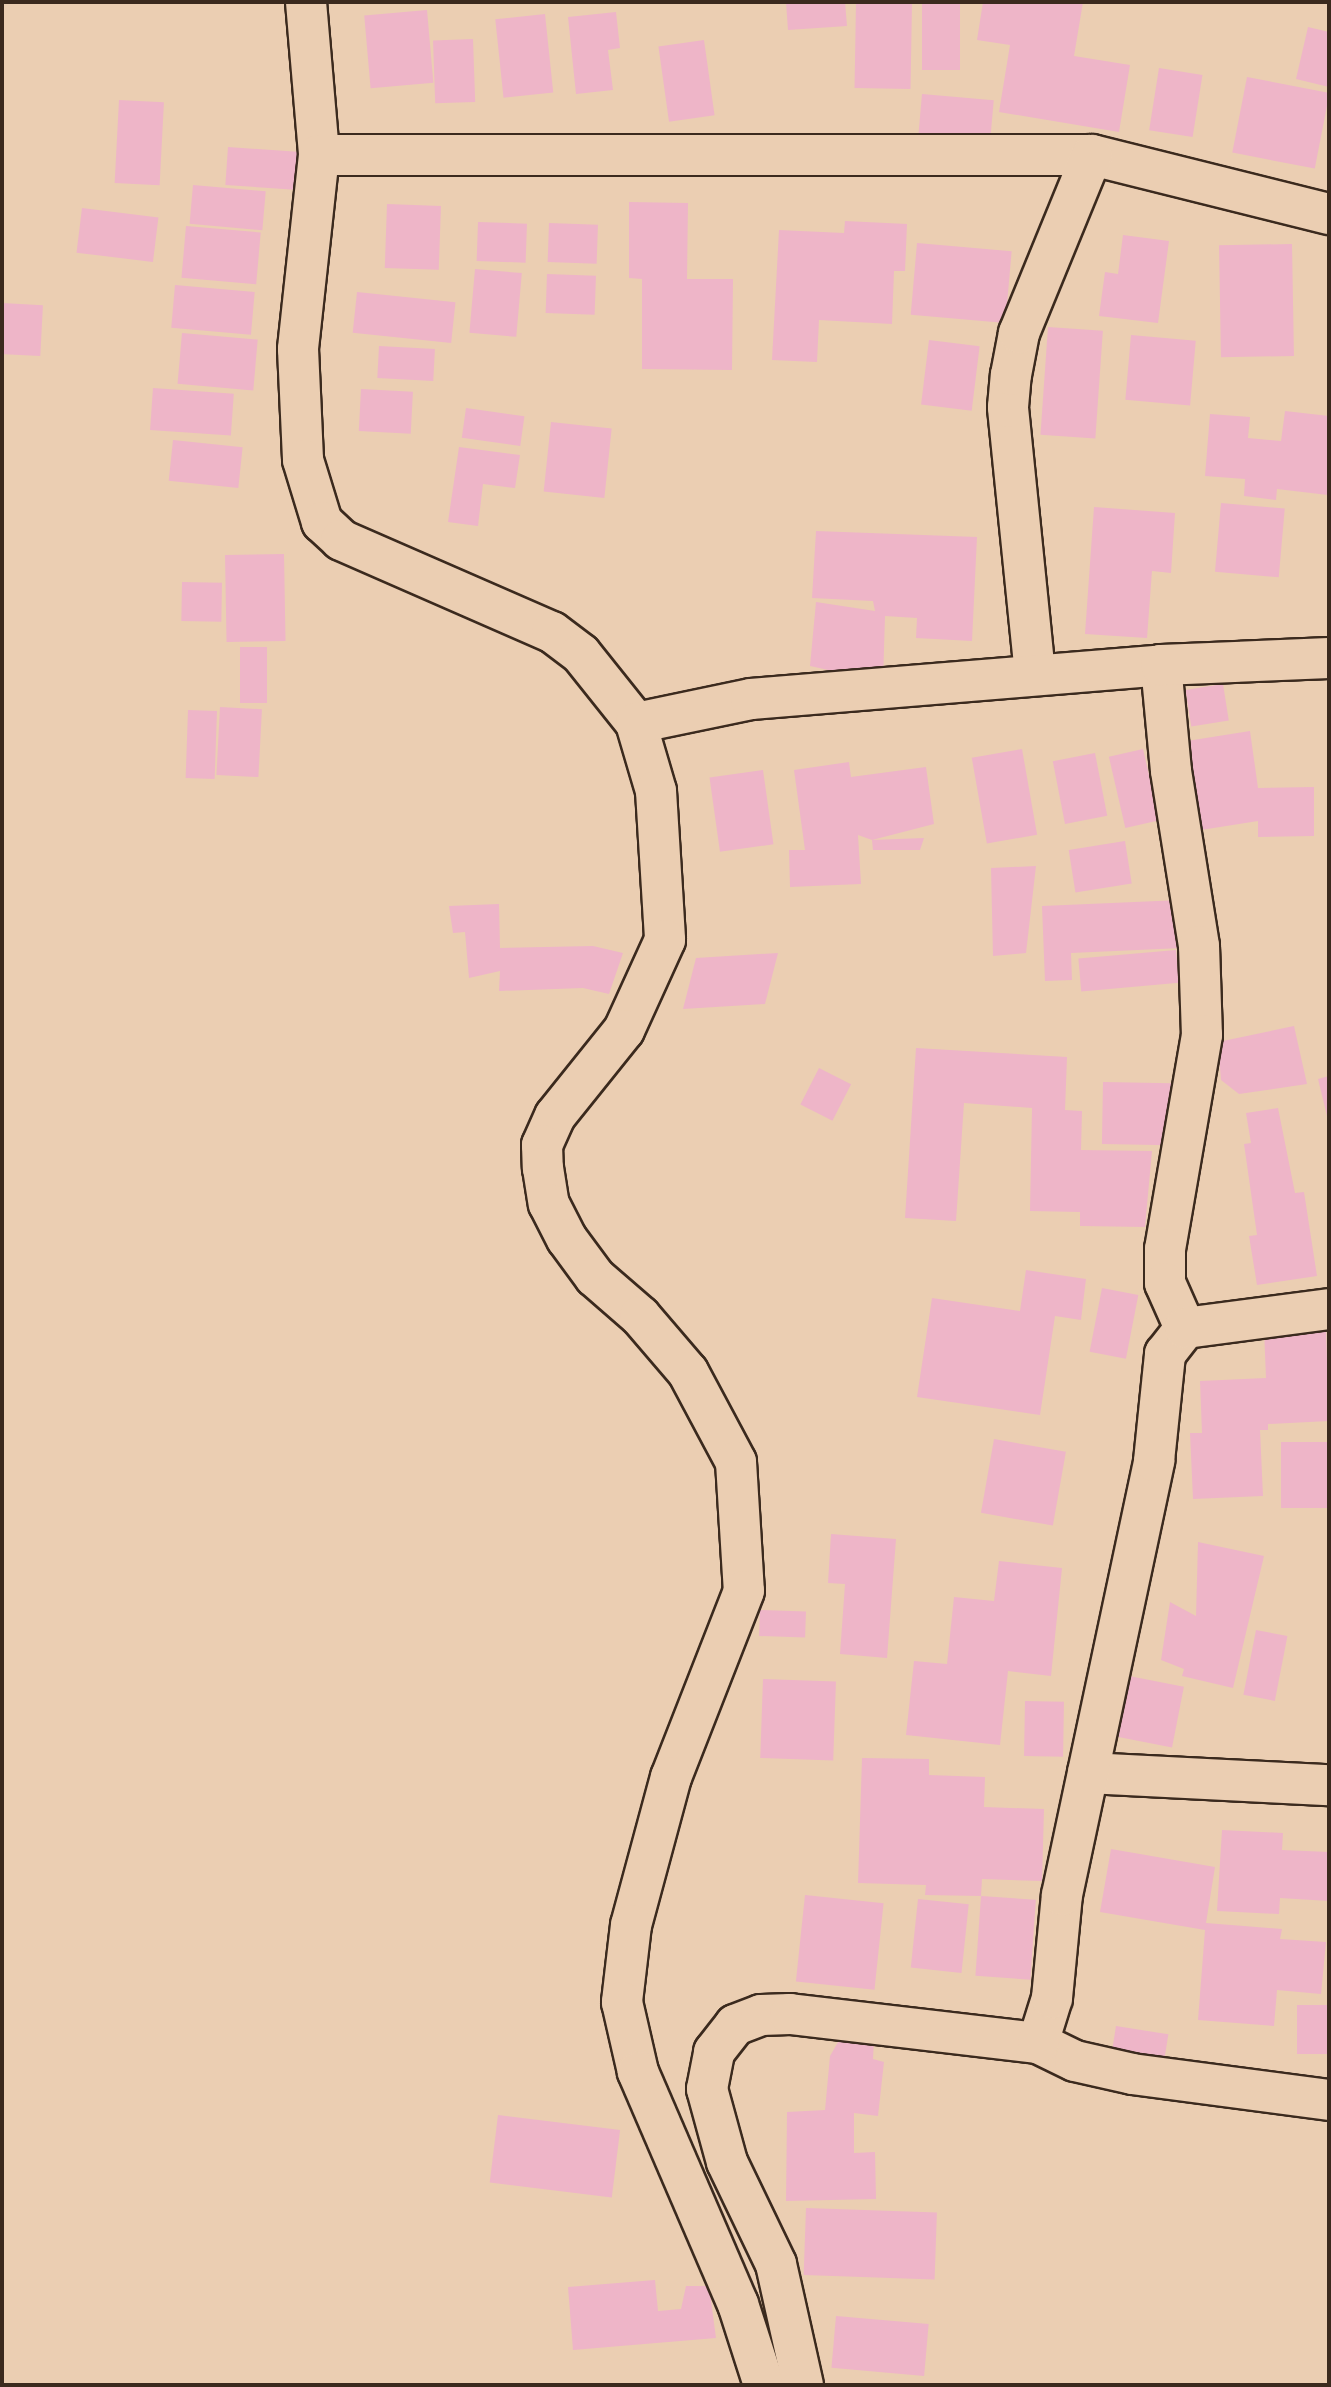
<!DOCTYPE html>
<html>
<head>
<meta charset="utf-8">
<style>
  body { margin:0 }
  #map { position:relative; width:1331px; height:2387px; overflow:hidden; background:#ebceb2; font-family:Mali,sans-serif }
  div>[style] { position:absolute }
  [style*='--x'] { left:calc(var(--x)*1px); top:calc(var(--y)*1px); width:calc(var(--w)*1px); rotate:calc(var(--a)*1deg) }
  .building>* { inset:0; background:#eeb5c8; transform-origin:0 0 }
  .roads { filter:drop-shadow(2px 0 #3b2a1e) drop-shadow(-2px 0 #3b2a1e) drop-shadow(0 2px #3b2a1e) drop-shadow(0 -2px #3b2a1e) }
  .minor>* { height:40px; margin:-20px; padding:0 20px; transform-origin:20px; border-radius:20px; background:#ebceb2 }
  span { translate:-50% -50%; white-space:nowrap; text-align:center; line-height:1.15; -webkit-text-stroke:8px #ebceb2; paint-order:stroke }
  .frame { position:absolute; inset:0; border:4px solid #3b2a1e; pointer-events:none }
</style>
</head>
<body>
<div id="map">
  <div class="building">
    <i style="clip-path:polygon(786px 2px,845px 2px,847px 26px,788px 30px)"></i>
    <i style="left:922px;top:2px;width:38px;height:68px"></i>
    <i style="clip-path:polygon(983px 2px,1083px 2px,1074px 56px,1130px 65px,1119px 132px,999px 112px,1010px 45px,977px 40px)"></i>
    <i style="left:856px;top:3px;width:56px;height:85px;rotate:1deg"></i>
    <i style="left:427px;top:10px;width:73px;height:63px;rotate:85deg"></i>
    <i style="clip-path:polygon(616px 12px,620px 48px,608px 50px,613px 90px,576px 94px,568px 17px)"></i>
    <i style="left:545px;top:14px;width:79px;height:50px;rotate:84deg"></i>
    <i style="clip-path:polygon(1308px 27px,1329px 32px,1329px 87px,1296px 79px)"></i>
    <i style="left:473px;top:39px;width:63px;height:40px;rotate:88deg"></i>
    <i style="left:704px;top:40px;width:76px;height:46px;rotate:82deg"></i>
    <i style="left:1159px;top:68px;width:44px;height:63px;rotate:9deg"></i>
    <i style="left:1247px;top:77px;width:84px;height:77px;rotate:11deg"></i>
    <i style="left:922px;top:94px;width:72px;height:52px;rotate:5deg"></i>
    <i style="left:119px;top:100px;width:45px;height:83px;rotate:3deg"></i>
    <i style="left:228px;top:147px;width:73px;height:38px;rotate:4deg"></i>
    <i style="left:193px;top:185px;width:73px;height:39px;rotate:5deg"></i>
    <i style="clip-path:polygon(629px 202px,688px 203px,687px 279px,733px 279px,732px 370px,642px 369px,642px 279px,629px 278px)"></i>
    <i style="left:387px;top:204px;width:54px;height:64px;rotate:2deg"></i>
    <i style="left:82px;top:208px;width:77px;height:45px;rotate:7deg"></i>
    <i style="clip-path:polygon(845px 221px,907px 224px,905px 271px,894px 271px,892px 324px,819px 320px,817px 362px,772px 360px,779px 230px,844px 233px)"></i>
    <i style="left:478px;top:222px;width:49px;height:39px;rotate:2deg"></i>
    <i style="left:549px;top:223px;width:49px;height:39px;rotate:2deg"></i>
    <i style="left:186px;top:226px;width:75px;height:52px;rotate:5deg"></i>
    <i style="clip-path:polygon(1123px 235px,1169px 241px,1158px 323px,1099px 316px,1105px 272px,1118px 274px)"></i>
    <i style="left:917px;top:243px;width:95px;height:72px;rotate:5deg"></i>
    <i style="left:1292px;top:244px;width:112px;height:73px;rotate:89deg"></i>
    <i style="left:475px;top:269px;width:47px;height:64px;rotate:5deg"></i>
    <i style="left:547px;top:274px;width:49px;height:39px;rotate:2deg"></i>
    <i style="left:175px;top:285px;width:80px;height:43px;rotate:5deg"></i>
    <i style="left:357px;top:292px;width:99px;height:41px;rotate:6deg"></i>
    <i style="left:2px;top:303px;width:41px;height:51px;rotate:3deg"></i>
    <i style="left:1048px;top:327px;width:55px;height:108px;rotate:4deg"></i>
    <i style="left:182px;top:333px;width:76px;height:51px;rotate:5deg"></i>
    <i style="left:1131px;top:335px;width:65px;height:65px;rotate:5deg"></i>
    <i style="left:929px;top:340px;width:51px;height:65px;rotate:7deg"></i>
    <i style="left:379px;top:346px;width:56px;height:32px;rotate:3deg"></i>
    <i style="left:153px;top:388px;width:81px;height:42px;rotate:4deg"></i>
    <i style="left:361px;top:389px;width:52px;height:42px;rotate:3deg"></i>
    <i style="left:466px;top:408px;width:59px;height:30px;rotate:8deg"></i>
    <i style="clip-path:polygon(1285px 411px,1329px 416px,1328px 495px,1277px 489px,1276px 500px,1244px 496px,1245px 479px,1205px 476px,1210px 414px,1250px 417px,1248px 438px,1281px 441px)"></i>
    <i style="left:551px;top:422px;width:61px;height:70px;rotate:6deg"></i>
    <i style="left:173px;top:440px;width:70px;height:41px;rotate:6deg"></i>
    <i style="clip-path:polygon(459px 447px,520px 455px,515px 488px,483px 484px,478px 526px,448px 522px)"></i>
    <i style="left:1221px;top:503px;width:64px;height:69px;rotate:5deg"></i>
    <i style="clip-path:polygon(1094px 507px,1175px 513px,1171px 573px,1152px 571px,1147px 638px,1085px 634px)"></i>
    <i style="clip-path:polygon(816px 531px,977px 537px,972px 641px,916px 638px,917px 618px,885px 616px,883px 682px,810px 666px,816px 602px,875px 611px,873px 601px,812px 598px)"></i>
    <i style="left:284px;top:554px;width:87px;height:59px;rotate:89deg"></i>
    <i style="left:182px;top:582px;width:40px;height:39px;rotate:1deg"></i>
    <i style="left:267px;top:647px;width:56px;height:27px;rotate:90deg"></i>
    <i style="left:1223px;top:684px;width:37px;height:38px;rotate:81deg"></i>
    <i style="left:220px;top:707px;width:42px;height:68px;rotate:3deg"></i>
    <i style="left:188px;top:710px;width:29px;height:68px;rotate:2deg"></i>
    <i style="clip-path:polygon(1250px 731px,1258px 788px,1314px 787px,1314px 836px,1258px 837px,1258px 821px,1201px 830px,1187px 741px)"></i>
    <i style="left:1022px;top:749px;width:87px;height:51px;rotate:80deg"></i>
    <i style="left:1143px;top:749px;width:73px;height:35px;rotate:77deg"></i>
    <i style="left:1095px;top:753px;width:64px;height:43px;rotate:79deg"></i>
    <i style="clip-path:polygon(849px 762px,851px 777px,926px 767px,934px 824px,872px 840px,858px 835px,861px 884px,790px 887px,789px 850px,805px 850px,794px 770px)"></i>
    <i style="left:763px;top:770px;width:75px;height:54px;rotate:82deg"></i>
    <i style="clip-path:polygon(924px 838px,920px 850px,873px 850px,872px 840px)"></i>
    <i style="left:1125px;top:841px;width:43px;height:57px;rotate:81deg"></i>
    <i style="clip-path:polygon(1036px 866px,1026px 953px,993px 956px,991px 868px)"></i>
    <i style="clip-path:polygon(1181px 900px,1182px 948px,1071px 953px,1072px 980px,1045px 981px,1042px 906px)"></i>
    <i style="clip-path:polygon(499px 904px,500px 948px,593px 946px,623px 953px,609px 994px,583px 988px,499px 991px,500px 971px,469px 978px,465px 932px,453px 933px,449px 906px)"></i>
    <i style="left:1176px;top:950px;width:33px;height:98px;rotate:85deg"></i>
    <i style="clip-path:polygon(778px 953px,765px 1004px,683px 1009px,696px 958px)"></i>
    <i style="clip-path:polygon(1294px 1026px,1307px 1084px,1239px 1094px,1221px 1080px,1218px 1042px)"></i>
    <i style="clip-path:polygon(916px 1048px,1067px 1057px,1065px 1110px,1082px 1111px,1081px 1150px,1152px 1151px,1145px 1227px,1080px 1226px,1080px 1212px,1030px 1211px,1032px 1108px,964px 1103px,956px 1221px,905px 1218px)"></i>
    <i style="left:819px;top:1068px;width:36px;height:41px;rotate:27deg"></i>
    <i style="clip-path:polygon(1329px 1076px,1329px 1120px,1328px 1120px,1318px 1079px)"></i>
    <i style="left:1103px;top:1082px;width:69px;height:62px;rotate:1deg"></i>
    <i style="clip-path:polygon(1278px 1108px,1295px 1193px,1304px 1192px,1317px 1276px,1257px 1285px,1249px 1236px,1257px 1235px,1244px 1144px,1251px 1143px,1246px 1113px)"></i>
    <i style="clip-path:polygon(1026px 1270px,1086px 1279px,1081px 1320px,1055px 1316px,1040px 1415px,917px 1397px,932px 1298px,1020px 1311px)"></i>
    <i style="left:1102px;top:1288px;width:37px;height:65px;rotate:11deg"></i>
    <i style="clip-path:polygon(1326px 1328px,1329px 1421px,1268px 1424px,1268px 1430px,1260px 1430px,1263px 1496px,1193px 1499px,1190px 1433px,1202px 1433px,1200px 1381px,1266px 1378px,1264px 1329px)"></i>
    <i style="left:994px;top:1439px;width:73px;height:75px;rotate:10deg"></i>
    <i style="left:1329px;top:1442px;width:66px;height:48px;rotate:90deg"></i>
    <i style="clip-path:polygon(831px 1534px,896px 1539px,887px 1658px,840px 1654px,845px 1584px,828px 1583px)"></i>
    <i style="clip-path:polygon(1198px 1542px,1264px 1556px,1233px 1688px,1182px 1676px,1184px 1669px,1161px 1660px,1170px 1602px,1196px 1616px)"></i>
    <i style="clip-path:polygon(999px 1561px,1062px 1568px,1051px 1676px,1008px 1671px,1000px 1745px,906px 1735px,914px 1661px,947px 1664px,954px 1597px,994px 1601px)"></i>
    <i style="left:760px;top:1610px;width:46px;height:26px;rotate:2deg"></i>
    <i style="left:1256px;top:1630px;width:32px;height:66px;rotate:11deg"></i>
    <i style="left:1124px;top:1675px;width:61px;height:62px;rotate:11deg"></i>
    <i style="left:763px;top:1679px;width:73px;height:79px;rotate:2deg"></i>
    <i style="left:1025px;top:1701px;width:39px;height:55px;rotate:1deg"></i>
    <i style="clip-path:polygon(862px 1758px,929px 1759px,929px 1775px,985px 1777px,984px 1807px,1044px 1809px,1042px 1881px,982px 1879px,981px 1896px,925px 1895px,926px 1885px,858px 1883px)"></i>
    <i style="clip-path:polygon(1222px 1830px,1283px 1833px,1282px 1850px,1329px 1852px,1329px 1901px,1280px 1898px,1279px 1914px,1217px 1911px)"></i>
    <i style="clip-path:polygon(1111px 1849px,1215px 1867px,1206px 1923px,1282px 1929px,1280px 1939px,1326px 1942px,1321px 1994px,1277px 1990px,1274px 2026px,1198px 2020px,1205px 1930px,1100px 1912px)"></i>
    <i style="left:805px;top:1895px;width:79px;height:87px;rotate:6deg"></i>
    <i style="left:981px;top:1896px;width:55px;height:80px;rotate:4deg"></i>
    <i style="left:918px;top:1899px;width:51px;height:69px;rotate:6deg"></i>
    <i style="left:1297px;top:2005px;width:32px;height:49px"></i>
    <i style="left:1116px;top:2026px;width:53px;height:24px;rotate:9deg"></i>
    <i style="clip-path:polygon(841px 2037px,874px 2039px,873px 2059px,884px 2062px,878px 2116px,854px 2113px,854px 2153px,875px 2152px,876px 2199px,786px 2201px,787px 2112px,825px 2110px,830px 2056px)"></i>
    <i style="left:498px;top:2115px;width:123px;height:68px;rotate:7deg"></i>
    <i style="left:806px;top:2208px;width:131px;height:67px;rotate:2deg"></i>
    <i style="clip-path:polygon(655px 2280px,658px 2311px,681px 2309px,686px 2286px,709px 2286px,716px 2338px,573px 2350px,568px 2287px)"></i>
    <i style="left:836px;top:2316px;width:93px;height:52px;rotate:5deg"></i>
  </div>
  <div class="roads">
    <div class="minor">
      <i style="--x:306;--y:2;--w:154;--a:85.1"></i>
      <i style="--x:319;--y:155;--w:195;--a:96.2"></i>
      <i style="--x:298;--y:349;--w:111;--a:87.4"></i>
      <i style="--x:303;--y:460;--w:65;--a:73"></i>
      <i style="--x:322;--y:522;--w:26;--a:43"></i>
      <i style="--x:341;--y:540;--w:230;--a:23.6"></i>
      <i style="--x:552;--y:632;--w:36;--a:37"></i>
      <i style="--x:581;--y:654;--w:88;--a:51.4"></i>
      <i style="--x:636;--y:723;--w:71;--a:73.6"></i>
      <i style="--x:656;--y:791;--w:149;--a:86.5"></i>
      <i style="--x:665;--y:940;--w:99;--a:114.5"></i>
      <i style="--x:624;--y:1030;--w:110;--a:128.7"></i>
      <i style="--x:555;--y:1116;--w:32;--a:114"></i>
      <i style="--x:542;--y:1145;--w:23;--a:88"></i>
      <i style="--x:543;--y:1168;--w:36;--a:81"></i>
      <i style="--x:549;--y:1204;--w:39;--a:63"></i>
      <i style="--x:567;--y:1239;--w:47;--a:53.6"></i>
      <i style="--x:595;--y:1277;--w:60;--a:40.9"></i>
      <i style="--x:640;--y:1316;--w:74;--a:49.4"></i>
      <i style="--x:688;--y:1372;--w:102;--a:61.9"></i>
      <i style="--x:736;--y:1462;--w:129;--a:86.5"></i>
      <i style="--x:744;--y:1591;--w:200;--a:111.4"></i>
      <i style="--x:671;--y:1777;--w:153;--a:105.1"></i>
      <i style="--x:631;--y:1925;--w:78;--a:96.7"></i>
      <i style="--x:622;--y:2002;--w:72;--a:77.1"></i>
      <i style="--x:638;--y:2072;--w:253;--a:66.7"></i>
      <i style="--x:738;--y:2304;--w:85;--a:72.2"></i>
      <i style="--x:319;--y:155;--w:773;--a:0"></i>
      <i style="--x:1092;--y:155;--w:244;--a:14"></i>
      <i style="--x:1161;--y:665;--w:106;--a:84.6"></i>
      <i style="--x:1171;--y:771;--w:177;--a:80.9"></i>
      <i style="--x:1199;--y:946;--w:89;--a:88.1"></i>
      <i style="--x:1202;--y:1035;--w:217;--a:99.8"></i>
      <i style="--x:1165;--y:1249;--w:34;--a:90"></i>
      <i style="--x:1165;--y:1283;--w:49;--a:66"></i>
      <i style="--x:1035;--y:674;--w:268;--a:-95.8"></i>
      <i style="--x:1008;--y:407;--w:32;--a:-85"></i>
      <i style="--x:1011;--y:375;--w:43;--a:-79.2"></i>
      <i style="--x:1019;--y:333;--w:192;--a:-67.7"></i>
      <i style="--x:636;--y:723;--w:117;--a:-11.8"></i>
      <i style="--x:751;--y:699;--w:411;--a:-4.7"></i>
      <i style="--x:1161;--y:665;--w:168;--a:-2.4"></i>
      <i style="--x:1088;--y:1773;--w:241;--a:2.9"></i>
      <i style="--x:1038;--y:2043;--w:41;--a:25.9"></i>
      <i style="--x:1075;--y:2061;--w:58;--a:12.8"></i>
      <i style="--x:1132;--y:2074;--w:199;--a:7.5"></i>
      <i style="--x:803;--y:2385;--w:124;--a:-102.6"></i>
      <i style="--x:776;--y:2264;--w:113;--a:-115.7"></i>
      <i style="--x:727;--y:2162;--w:76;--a:-105.3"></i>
      <i style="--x:707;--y:2089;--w:38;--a:-79"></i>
      <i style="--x:714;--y:2052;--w:34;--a:-52"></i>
      <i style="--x:735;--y:2025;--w:28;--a:-21"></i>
      <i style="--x:761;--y:2015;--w:29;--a:-2"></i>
      <i style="--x:790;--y:2014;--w:250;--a:6.7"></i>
      <i style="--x:1038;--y:2043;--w:47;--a:-72.7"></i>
      <i style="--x:1052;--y:1998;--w:103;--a:-84.5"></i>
      <i style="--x:1062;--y:1895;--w:444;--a:-78"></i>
      <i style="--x:1154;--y:1461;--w:108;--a:-84.1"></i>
      <i style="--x:1165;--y:1354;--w:33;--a:-52"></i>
      <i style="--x:1185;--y:1328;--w:145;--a:-7.5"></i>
    </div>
  </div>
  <div class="frame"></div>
</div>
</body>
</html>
